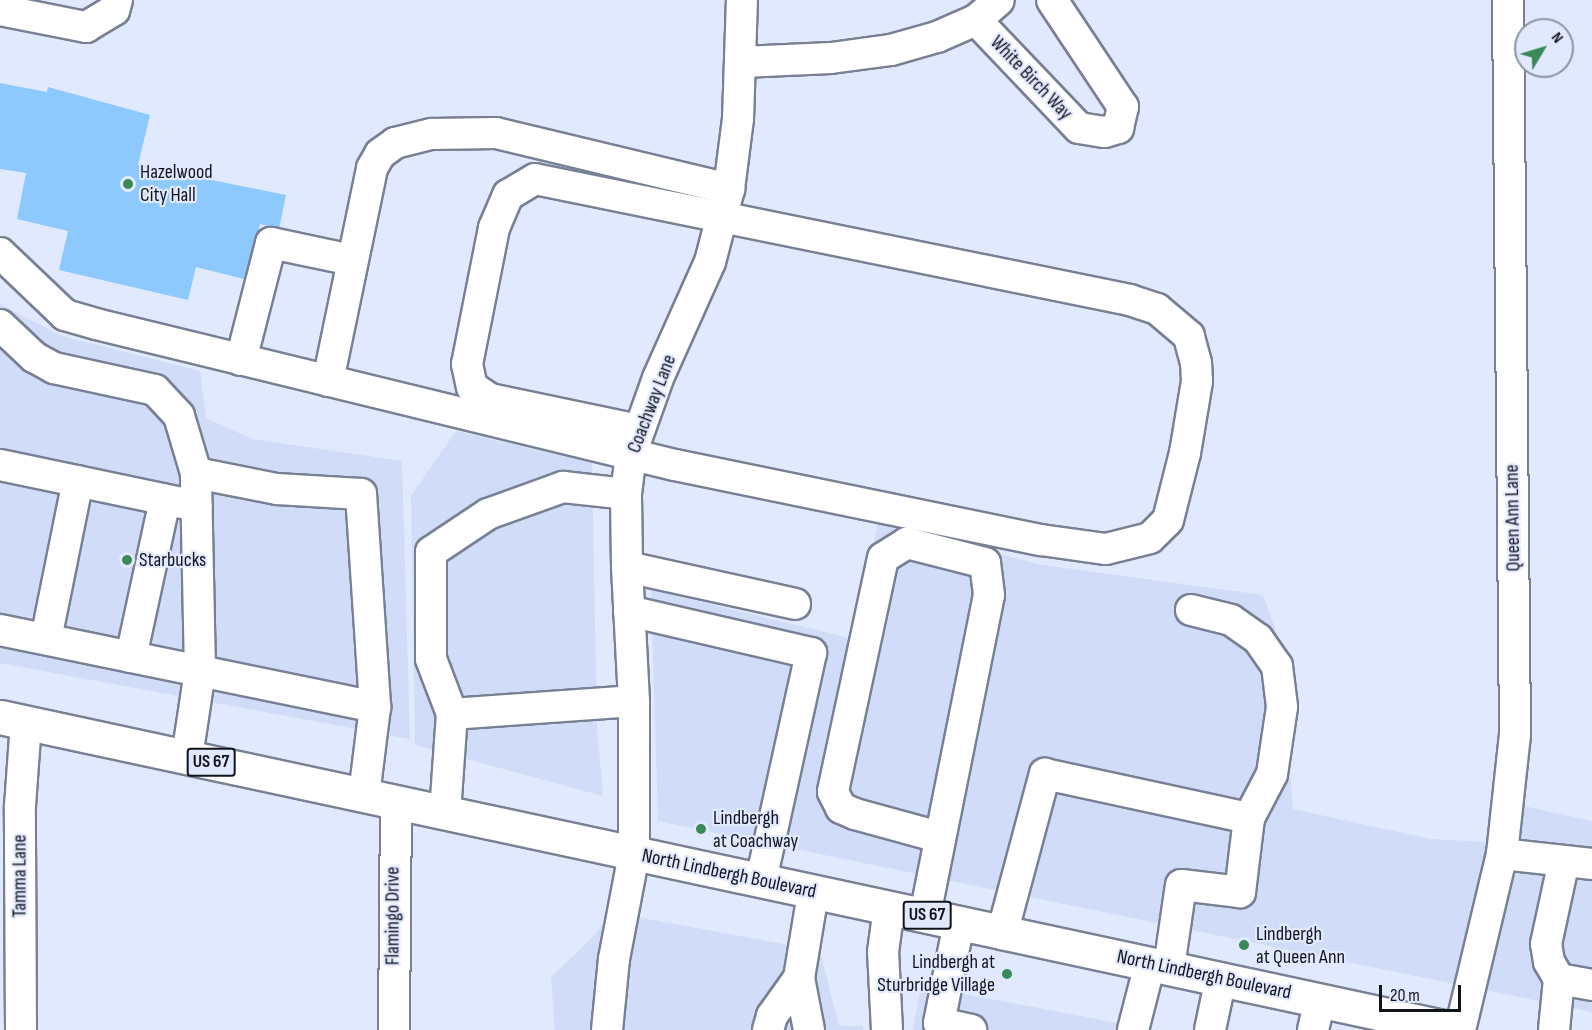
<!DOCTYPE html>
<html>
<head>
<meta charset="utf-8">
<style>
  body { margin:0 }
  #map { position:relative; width:1592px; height:1030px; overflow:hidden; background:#e1e9ff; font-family:"Sofia Sans Condensed",sans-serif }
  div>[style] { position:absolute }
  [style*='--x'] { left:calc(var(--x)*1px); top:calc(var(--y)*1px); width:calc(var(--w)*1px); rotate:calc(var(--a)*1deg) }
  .built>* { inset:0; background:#d0dcf8 }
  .building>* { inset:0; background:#8dc9fd }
  .roads { filter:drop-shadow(2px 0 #788093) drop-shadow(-2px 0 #788093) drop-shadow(0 2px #788093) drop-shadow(0 -2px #788093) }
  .minor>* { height:30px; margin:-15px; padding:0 15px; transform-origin:15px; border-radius:15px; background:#fff }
  .major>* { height:33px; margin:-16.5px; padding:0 16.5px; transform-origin:16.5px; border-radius:16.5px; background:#fff }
  .dots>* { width:16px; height:16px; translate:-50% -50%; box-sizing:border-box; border:3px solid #e1e9ff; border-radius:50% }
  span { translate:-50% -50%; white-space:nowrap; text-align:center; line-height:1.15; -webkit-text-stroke:4.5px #e1e9ff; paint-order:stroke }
  .shield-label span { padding:2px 4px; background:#e1e9ff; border:2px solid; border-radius:4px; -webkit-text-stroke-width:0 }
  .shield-label { font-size:18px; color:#12141c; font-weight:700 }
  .street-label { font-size:20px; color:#12141c }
  .poi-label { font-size:20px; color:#12141c }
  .left { translate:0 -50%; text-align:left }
  .right { translate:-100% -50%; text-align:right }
  .north { position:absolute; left:1514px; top:18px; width:60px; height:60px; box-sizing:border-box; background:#e1e9ff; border:2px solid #8e94a4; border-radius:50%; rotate:52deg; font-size:16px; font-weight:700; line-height:24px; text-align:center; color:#12141c }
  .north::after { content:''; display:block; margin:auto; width:21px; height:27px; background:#398959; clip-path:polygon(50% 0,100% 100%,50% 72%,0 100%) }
  .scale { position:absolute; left:1379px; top:985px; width:82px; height:27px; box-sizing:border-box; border:3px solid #12141c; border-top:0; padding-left:8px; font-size:18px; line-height:21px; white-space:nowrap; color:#12141c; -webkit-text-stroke:4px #e1e9ff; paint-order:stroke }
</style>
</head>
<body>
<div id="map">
  <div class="built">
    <i style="clip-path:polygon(0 304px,62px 336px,200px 371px,206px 418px,252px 439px,402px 461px,410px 739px,0 663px)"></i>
    <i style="clip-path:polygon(456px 431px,592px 463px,597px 727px,603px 796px,415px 745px,411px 496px)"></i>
    <i style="clip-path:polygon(878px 523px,1043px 565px,1263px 595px,1280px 642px,1293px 809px,1430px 839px,1488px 842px,1524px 806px,1592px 821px,1592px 1012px,658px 821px,651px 590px,854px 639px)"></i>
    <i style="clip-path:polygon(610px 912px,820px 951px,839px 1026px,863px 1026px,863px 1030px,555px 1030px,551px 977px,595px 935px)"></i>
    <i style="clip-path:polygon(921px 986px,1155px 1030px,913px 1030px)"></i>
  </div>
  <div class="building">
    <i style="clip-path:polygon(0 83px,47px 92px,48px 87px,150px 115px,138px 165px,286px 195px,279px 229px,260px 224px,248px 280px,196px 267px,188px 300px,59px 270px,68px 231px,17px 219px,26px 173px,0 169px)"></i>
  </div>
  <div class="roads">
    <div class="minor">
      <i style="--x:0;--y:10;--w:88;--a:11.2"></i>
      <i style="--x:86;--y:27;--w:33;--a:-31"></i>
      <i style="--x:114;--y:10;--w:10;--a:-73"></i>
      <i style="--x:976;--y:20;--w:149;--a:46.4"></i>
      <i style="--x:1079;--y:128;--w:26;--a:9"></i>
      <i style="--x:1105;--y:132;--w:14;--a:-17"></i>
      <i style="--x:1118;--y:128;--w:22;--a:-77"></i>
      <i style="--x:1123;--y:107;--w:128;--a:-123.6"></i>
      <i style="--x:742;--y:62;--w:89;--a:-2.6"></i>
      <i style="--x:831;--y:58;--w:61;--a:-7.6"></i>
      <i style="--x:891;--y:50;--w:48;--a:-15.8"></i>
      <i style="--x:937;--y:37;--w:43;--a:-23.6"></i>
      <i style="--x:976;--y:20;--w:30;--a:-41"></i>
      <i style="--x:0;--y:253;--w:90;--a:43.6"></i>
      <i style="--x:65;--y:315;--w:32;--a:16"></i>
      <i style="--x:96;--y:324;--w:596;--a:13.69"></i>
      <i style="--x:675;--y:465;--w:374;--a:11.6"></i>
      <i style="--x:1041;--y:540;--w:66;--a:7.9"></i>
      <i style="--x:1106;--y:549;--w:45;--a:-14"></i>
      <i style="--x:1150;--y:538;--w:25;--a:-45"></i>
      <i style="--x:1168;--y:520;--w:69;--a:-75.8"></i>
      <i style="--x:1185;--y:453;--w:73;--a:-80.5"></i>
      <i style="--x:1197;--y:381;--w:18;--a:-93"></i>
      <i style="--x:1196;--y:363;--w:28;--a:-105"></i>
      <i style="--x:1189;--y:336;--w:42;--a:-139.8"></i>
      <i style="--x:1157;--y:309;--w:28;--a:-162"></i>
      <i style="--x:1130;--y:300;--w:607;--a:-168.51"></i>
      <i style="--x:535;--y:179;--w:31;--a:149"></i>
      <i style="--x:508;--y:195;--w:36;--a:113"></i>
      <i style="--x:494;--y:228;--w:139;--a:101.2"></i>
      <i style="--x:467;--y:364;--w:24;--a:78"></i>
      <i style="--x:472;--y:387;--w:22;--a:34"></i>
      <i style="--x:490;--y:399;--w:151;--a:11.8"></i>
      <i style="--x:0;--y:325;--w:47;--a:43.3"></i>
      <i style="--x:34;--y:357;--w:23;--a:29"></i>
      <i style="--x:54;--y:368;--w:103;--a:12.3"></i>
      <i style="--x:155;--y:390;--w:35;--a:47"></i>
      <i style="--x:179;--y:416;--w:59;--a:73.4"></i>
      <i style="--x:196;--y:473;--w:83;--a:11.2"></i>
      <i style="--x:277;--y:489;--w:84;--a:3.4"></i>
      <i style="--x:361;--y:494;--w:213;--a:86.2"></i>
      <i style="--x:241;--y:360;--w:121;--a:-75.6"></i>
      <i style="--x:271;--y:243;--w:83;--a:11.9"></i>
      <i style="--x:328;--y:381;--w:217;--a:-78.3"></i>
      <i style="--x:372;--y:168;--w:16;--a:-60"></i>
      <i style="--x:380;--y:154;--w:19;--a:-36"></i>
      <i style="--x:395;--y:143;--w:38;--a:-14"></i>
      <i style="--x:432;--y:134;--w:64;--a:-0.9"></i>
      <i style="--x:496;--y:133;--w:240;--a:13.5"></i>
      <i style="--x:0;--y:465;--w:201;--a:11.8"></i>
      <i style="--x:627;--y:567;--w:172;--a:12.4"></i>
      <i style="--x:1191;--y:610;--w:41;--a:14"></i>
      <i style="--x:1231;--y:620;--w:33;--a:35"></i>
      <i style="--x:1258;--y:639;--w:33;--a:55"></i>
      <i style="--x:1277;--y:666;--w:41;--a:83"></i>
      <i style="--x:1282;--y:707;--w:68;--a:98.5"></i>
      <i style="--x:1272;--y:774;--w:50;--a:117.6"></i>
      <i style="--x:629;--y:611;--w:187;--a:13"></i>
      <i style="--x:811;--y:653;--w:233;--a:102.4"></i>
      <i style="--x:0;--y:630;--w:383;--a:11.6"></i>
      <i style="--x:375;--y:707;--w:89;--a:97.1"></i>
      <i style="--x:46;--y:639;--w:161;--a:-78.6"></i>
      <i style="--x:131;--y:657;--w:161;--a:-77.8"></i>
      <i style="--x:452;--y:714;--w:182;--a:-4.1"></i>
      <i style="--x:187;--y:757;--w:87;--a:-81.4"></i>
      <i style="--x:200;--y:671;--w:198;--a:-91.2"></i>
      <i style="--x:445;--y:813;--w:99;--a:-86"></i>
      <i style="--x:452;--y:714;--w:59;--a:-110.9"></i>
      <i style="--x:431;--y:659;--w:107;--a:-90"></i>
      <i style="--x:431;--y:552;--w:69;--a:-33.7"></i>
      <i style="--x:488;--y:514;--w:80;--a:-19.8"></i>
      <i style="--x:563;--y:487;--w:63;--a:6.3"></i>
      <i style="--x:1502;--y:854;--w:91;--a:6.3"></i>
      <i style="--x:925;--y:915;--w:326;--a:-78.7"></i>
      <i style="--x:989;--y:595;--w:32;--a:-97"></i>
      <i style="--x:985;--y:563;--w:81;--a:-165.6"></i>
      <i style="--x:907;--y:543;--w:28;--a:148"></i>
      <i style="--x:883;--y:558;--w:239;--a:102.1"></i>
      <i style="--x:833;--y:792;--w:18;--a:63"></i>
      <i style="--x:841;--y:808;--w:15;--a:23"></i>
      <i style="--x:855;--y:814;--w:87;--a:15.3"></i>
      <i style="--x:959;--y:923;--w:102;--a:101.3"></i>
      <i style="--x:939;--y:1023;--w:33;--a:12"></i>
      <i style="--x:1002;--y:934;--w:166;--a:-75"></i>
      <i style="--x:1045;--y:774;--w:209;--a:12.2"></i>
      <i style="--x:1249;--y:818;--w:75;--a:96.9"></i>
      <i style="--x:1240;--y:892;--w:59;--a:-173.2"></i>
      <i style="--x:1181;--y:885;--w:83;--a:98.3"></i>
      <i style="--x:1559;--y:979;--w:34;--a:10"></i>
      <i style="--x:21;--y:1030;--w:224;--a:-90.3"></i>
      <i style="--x:20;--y:806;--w:84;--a:-85.9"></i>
      <i style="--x:394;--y:1030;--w:228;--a:-89.5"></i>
      <i style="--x:607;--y:1030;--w:71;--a:-84.4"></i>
      <i style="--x:614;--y:959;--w:107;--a:-79.2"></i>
      <i style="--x:634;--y:854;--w:153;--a:-90"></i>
      <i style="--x:634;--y:701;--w:134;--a:-93"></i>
      <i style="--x:627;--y:567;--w:73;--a:-90.8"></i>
      <i style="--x:626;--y:494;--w:40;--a:-82.9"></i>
      <i style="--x:631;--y:454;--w:81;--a:-70.4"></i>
      <i style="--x:658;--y:378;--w:127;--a:-65.9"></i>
      <i style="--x:710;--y:262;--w:75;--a:-75.4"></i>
      <i style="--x:729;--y:189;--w:71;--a:-82.7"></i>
      <i style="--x:738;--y:119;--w:119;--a:-88.1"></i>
      <i style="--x:768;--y:1030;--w:15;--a:-74"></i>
      <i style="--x:772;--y:1016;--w:47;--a:-54.6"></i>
      <i style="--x:809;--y:1030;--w:53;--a:-100.9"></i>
      <i style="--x:799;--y:978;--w:86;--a:-80.6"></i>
      <i style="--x:887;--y:1030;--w:78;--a:-92.9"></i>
      <i style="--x:883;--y:952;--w:45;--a:-82.4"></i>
      <i style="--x:1133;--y:1030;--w:68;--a:-75.6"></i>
      <i style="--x:1210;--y:1030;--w:53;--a:-78.1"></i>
      <i style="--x:1313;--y:1030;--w:31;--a:-77"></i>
      <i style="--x:1460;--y:1030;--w:181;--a:-76.6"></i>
      <i style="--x:1502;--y:854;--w:120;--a:-83.8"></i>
      <i style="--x:1515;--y:735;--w:735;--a:-90.55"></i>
      <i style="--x:1554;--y:1030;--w:51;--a:-84.4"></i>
      <i style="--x:1559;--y:979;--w:20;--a:-120"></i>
      <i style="--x:1549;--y:962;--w:18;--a:-99"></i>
      <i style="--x:1546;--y:944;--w:85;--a:-77.8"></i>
    </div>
    <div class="major">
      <i style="--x:0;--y:717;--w:1491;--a:12.12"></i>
    </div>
  </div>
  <div class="dots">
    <i style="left:128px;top:184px;background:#398959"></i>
    <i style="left:127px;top:560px;background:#398959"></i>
    <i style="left:701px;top:829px;background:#398959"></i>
    <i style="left:1244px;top:945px;background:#398959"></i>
    <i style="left:1007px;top:974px;background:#398959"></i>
  </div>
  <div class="shield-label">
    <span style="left:211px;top:762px">US 67</span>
    <span style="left:927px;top:915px">US 67</span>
  </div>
  <div class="street-label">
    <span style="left:1031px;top:78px;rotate:46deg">White Birch Way</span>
    <span style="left:652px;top:404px;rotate:-69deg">Coachway Lane</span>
    <span style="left:1513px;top:518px;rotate:-91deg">Queen Ann Lane</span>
    <span style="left:729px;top:874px;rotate:12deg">North Lindbergh Boulevard</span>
    <span style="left:20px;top:876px;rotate:-90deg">Tamma Lane</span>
    <span style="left:393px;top:916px;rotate:-90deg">Flamingo Drive</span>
    <span style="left:1204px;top:975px;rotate:12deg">North Lindbergh Boulevard</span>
  </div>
  <div class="poi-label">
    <span class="left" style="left:140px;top:184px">Hazelwood<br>City Hall</span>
    <span class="left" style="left:139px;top:560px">Starbucks</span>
    <span class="left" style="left:713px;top:830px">Lindbergh<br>at Coachway</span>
    <span class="left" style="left:1256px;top:946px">Lindbergh<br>at Queen Ann</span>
    <span class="right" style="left:995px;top:974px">Lindbergh at<br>Sturbridge Village</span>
  </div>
  <div class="north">N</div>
  <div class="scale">20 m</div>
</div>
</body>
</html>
